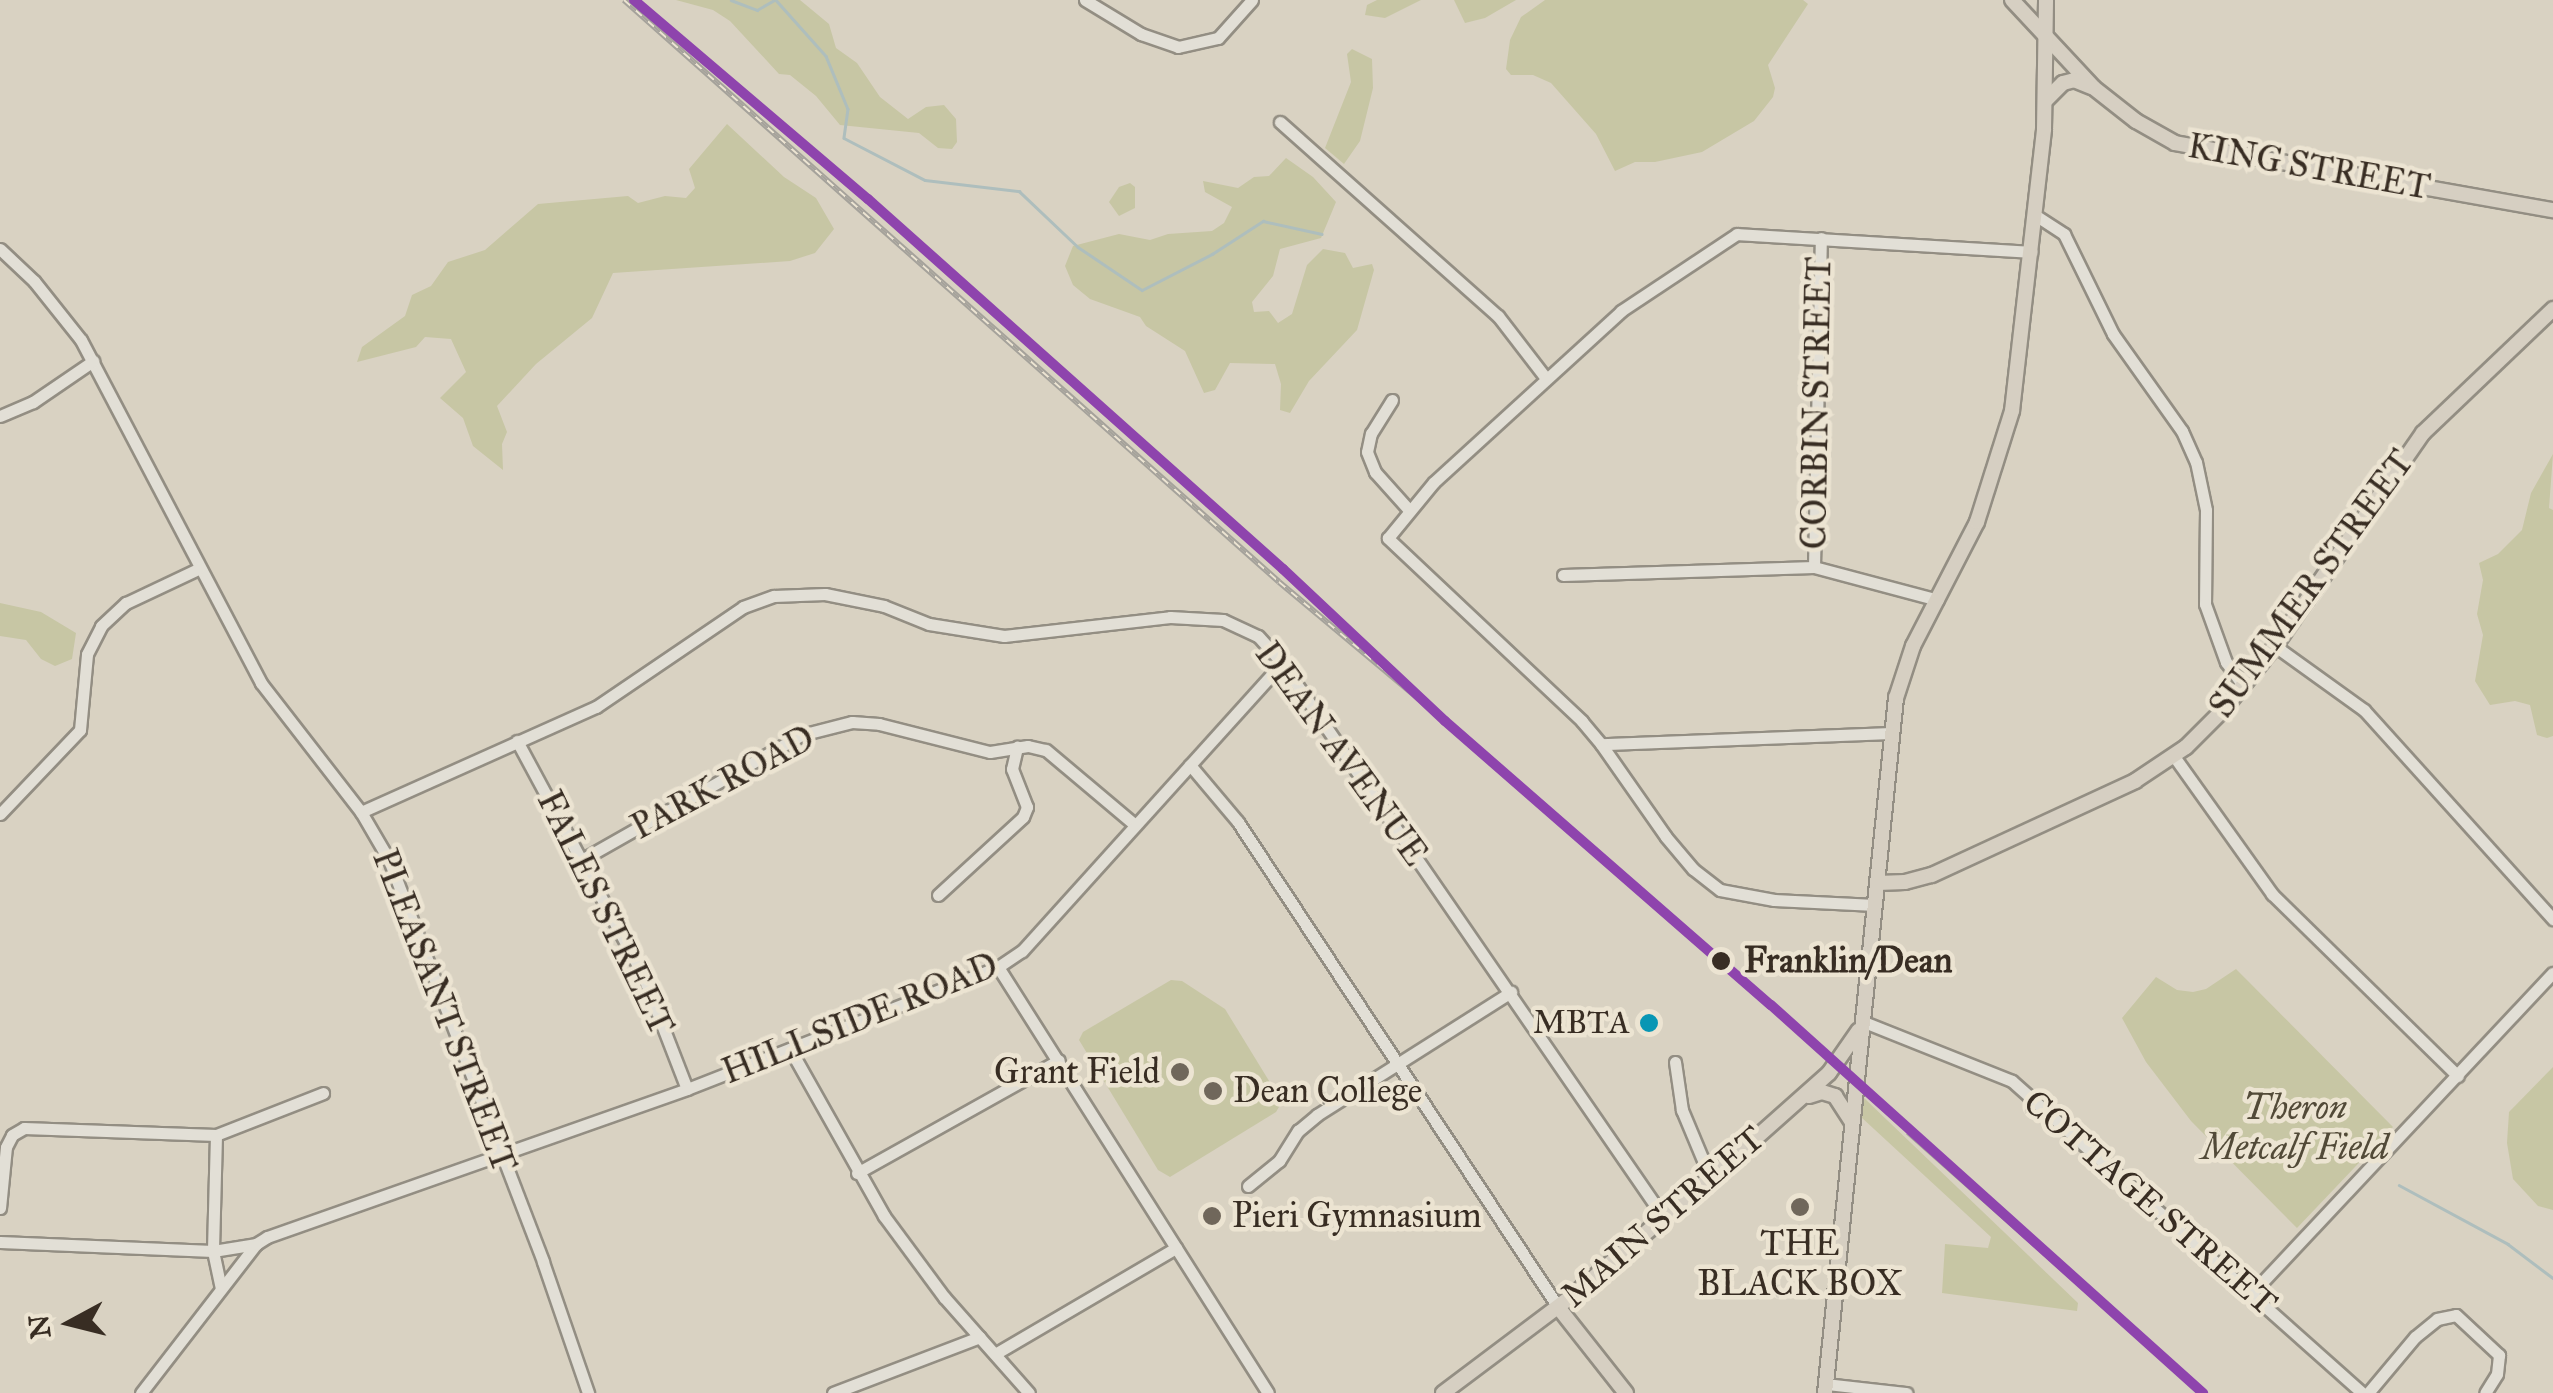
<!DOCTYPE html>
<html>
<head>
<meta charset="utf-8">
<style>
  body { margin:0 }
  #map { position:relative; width:2553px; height:1393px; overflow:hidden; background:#d9d2c2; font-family:"IM FELL Great Primer",serif }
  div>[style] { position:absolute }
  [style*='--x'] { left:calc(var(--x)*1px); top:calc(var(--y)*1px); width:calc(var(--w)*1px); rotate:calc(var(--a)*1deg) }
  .green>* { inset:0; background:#c7c6a4 }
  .stream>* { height:2.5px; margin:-1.25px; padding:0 1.25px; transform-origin:1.25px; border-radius:1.25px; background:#aebebd }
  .roads { filter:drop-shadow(2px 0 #938e83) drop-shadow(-2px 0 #938e83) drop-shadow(0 2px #938e83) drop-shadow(0 -2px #938e83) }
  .minor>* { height:11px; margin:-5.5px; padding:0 5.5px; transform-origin:5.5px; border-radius:5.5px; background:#e2dfd6 }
  .major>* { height:14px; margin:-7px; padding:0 7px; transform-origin:7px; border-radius:7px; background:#d6cfc2 }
  .rail>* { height:6px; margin-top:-3px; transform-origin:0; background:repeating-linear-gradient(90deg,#ece4d2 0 8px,#a5a29b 0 16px); box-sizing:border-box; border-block:2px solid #a5a29b }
  .rail-1>* { height:10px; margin:-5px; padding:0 5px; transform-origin:5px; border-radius:5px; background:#8e44ad }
  .dots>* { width:28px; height:28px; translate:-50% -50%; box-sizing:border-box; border:5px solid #ece4d2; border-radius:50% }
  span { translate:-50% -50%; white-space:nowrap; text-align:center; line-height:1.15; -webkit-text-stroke:9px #ece4d2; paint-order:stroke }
  .bus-label { font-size:32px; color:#382d23 }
  .right { translate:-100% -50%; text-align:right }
  .street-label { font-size:35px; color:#382d23 }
  .stop-label { font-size:35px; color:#382d23; font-weight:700 }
  .left { translate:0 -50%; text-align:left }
  .poi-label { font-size:35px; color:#382d23 }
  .park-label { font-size:35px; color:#524a38; font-style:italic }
  .north { position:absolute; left:20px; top:1273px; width:100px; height:100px; -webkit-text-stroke:8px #ece4d2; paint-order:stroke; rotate:263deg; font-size:28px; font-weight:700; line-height:40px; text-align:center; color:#382d23 }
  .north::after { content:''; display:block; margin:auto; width:35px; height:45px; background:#382d23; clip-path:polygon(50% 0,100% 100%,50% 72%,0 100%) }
</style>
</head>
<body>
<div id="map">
  <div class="green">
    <i style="clip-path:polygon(676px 0,800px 0,829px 24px,836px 48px,857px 63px,880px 97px,908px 119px,926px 107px,944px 105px,956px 119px,957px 142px,952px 149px,938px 148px,919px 133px,840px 125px,816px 96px,790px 75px,779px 74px,730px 21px,713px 10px)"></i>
    <i style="clip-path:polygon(1377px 0,1421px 0,1385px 18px,1365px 15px,1367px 5px)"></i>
    <i style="clip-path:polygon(1454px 0,1516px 0,1485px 18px,1465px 23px)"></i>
    <i style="clip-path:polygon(1545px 0,1803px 0,1808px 4px,1768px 65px,1775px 88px,1773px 97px,1754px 121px,1702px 152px,1655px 162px,1635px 162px,1615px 171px,1596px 134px,1551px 83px,1533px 75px,1511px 75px,1506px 69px,1510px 40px,1521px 17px)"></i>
    <i style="clip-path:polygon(1352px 49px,1372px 59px,1373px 88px,1360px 141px,1344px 164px,1325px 148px,1351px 82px,1347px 54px)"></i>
    <i style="clip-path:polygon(727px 124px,784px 177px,816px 198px,834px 229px,815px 253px,790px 261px,613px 273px,592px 318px,536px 364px,497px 406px,507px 432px,502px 444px,503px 470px,473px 446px,463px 418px,440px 398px,466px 372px,451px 339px,425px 337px,416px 347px,357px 362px,362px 347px,405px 316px,412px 295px,431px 286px,448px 262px,485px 250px,538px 204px,628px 196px,638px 203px,665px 196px,686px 198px,695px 188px,689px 169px)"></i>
    <i style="clip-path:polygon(1286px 158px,1313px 177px,1336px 202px,1321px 238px,1280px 249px,1273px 276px,1252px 302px,1254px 312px,1269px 311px,1278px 323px,1292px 314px,1307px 265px,1323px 249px,1345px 253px,1353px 268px,1372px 264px,1374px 270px,1357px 330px,1309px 381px,1290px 413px,1280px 410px,1281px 384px,1275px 364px,1230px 363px,1215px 390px,1204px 393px,1185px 351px,1146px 326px,1140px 317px,1090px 299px,1073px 285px,1065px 266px,1073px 246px,1119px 234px,1150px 240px,1168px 234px,1212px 231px,1224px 223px,1232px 207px,1205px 192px,1203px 181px,1238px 188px,1254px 177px,1269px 176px)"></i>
    <i style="clip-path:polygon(1130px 183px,1135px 187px,1135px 208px,1119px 216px,1109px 202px,1119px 187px)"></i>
    <i style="clip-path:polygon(2553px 454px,2549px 508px,2553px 510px,2553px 736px,2547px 738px,2537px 735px,2530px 705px,2515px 701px,2490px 705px,2475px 681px,2483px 635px,2477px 614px,2483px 580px,2479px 563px,2498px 554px,2522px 530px,2531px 493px)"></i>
    <i style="clip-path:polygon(0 603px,41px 612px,76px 633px,72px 659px,55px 666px,41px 659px,26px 640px,0 636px)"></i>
    <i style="clip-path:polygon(2236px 969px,2393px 1127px,2297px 1228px,2191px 1121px,2146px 1062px,2122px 1018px,2156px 977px,2177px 990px,2193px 992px,2206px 989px)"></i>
    <i style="clip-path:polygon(1171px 980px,1182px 981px,1225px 1009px,1282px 1102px,1276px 1112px,1170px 1177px,1158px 1170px,1079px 1040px,1083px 1032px)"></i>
    <i style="clip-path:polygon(2553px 1067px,2553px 1210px,2538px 1206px,2513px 1179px,2507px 1143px,2509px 1112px)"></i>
    <i style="clip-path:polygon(1864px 1098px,2078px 1303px,2077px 1311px,1942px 1293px,1945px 1244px,1988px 1248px,1991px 1237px,1861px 1117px)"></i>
  </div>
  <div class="stream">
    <i style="--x:731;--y:0;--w:28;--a:21"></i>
    <i style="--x:757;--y:10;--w:20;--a:-30"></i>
    <i style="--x:776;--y:0;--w:75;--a:48.2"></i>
    <i style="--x:826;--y:56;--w:57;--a:67.5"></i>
    <i style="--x:848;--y:109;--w:29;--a:98"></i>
    <i style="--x:844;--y:138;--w:91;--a:27.4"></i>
    <i style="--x:925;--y:180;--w:95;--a:6.7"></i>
    <i style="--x:1019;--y:191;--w:81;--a:43.5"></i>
    <i style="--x:1078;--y:247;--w:77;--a:33.9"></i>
    <i style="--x:1142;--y:290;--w:79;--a:-27.2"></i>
    <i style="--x:1212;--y:254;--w:61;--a:-32.9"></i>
    <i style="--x:1263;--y:221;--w:60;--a:12.4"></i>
    <i style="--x:2399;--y:1185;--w:124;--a:28.4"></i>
    <i style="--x:2508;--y:1244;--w:56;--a:37.1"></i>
  </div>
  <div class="roads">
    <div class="minor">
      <i style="--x:1085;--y:0;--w:66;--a:31.3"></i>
      <i style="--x:1141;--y:34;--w:39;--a:19"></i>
      <i style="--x:1178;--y:47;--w:41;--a:-12.7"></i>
      <i style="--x:1218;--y:38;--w:51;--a:-48.2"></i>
      <i style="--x:1280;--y:122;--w:292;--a:41.7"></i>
      <i style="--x:1498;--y:316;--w:77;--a:52.4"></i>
      <i style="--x:2035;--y:215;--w:35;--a:33"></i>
      <i style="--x:2064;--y:234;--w:111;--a:63.9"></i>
      <i style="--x:2113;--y:334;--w:119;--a:54.6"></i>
      <i style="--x:2182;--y:431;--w:34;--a:66"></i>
      <i style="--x:2196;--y:462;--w:49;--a:78.2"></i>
      <i style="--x:2206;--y:510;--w:94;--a:90.6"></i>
      <i style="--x:2205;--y:604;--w:62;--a:70.1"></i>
      <i style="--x:2226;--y:662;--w:29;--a:54"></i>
      <i style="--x:0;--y:249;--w:47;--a:43.3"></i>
      <i style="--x:34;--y:281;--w:75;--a:51.5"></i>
      <i style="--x:81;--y:340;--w:387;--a:62.3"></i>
      <i style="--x:261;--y:683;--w:163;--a:52.2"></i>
      <i style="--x:361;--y:812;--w:56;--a:59.7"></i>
      <i style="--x:389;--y:860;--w:430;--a:69"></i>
      <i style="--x:543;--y:1262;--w:139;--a:71"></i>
      <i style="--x:1392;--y:400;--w:39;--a:122"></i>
      <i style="--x:1371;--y:433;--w:19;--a:102"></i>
      <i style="--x:1367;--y:452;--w:22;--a:68"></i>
      <i style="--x:1375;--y:472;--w:52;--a:48.1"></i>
      <i style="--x:0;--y:416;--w:36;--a:-23"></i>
      <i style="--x:33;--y:402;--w:73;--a:-34.3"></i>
      <i style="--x:1814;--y:567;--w:329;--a:-88.8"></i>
      <i style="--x:1563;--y:575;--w:251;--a:-1.8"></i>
      <i style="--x:1814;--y:567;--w:128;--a:14.9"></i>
      <i style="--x:2275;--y:646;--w:110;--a:35.7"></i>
      <i style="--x:2364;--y:710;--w:282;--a:47.9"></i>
      <i style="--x:1891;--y:733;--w:290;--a:177.8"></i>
      <i style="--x:1601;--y:744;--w:30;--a:-130"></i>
      <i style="--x:1582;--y:721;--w:267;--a:-136.7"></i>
      <i style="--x:1388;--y:538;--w:72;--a:-50.6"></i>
      <i style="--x:1434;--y:482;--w:253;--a:-42.4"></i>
      <i style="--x:1621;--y:311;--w:139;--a:-33.6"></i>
      <i style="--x:1737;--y:234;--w:295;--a:3.5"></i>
      <i style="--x:517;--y:741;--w:264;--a:61.7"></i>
      <i style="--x:642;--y:973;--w:124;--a:68.8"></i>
      <i style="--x:1601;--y:744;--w:113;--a:55"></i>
      <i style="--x:1666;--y:837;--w:42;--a:49.8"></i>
      <i style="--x:1693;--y:869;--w:34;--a:38"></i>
      <i style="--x:1720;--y:890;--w:55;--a:10.5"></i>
      <i style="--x:1774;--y:900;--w:101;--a:2.8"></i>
      <i style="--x:2173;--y:755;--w:171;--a:54.5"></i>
      <i style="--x:2272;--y:894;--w:260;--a:44.4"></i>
      <i style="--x:1190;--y:765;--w:75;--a:49.9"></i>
      <i style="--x:1238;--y:822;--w:581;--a:56.58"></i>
      <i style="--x:361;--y:812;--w:257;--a:-24.1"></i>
      <i style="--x:596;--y:707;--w:178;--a:-34.2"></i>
      <i style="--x:743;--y:607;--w:33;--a:-20"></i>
      <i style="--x:774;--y:596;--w:51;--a:-2.2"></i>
      <i style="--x:825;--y:594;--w:60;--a:11.5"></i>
      <i style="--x:884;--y:606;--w:48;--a:21.8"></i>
      <i style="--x:929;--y:624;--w:76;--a:9.1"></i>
      <i style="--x:1004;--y:636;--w:167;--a:-6.5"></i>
      <i style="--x:1170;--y:617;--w:53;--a:3.2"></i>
      <i style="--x:1223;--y:620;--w:38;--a:25"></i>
      <i style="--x:1258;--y:636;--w:36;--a:48"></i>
      <i style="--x:1282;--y:663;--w:674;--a:55.46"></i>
      <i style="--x:0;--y:814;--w:116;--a:-46.4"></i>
      <i style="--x:80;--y:730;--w:76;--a:-84.7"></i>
      <i style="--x:87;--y:654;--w:31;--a:-63"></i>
      <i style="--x:101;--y:626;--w:34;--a:-43"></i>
      <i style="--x:126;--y:603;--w:80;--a:-25.3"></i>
      <i style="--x:583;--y:859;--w:251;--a:-29.6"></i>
      <i style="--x:801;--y:735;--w:53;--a:-14.3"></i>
      <i style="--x:852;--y:722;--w:27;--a:4"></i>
      <i style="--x:879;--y:724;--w:114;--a:14.2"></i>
      <i style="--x:990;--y:752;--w:38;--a:-9"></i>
      <i style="--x:1028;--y:746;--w:18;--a:13"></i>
      <i style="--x:1046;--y:750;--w:116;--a:40.1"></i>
      <i style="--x:938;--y:895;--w:115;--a:-42.5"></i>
      <i style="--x:1023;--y:817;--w:11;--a:-68"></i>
      <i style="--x:1027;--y:807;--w:41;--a:-111.5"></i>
      <i style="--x:1012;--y:769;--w:23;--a:-77"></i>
      <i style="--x:998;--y:967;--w:504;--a:57.63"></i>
      <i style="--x:1864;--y:1022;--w:159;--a:21.7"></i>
      <i style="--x:2012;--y:1081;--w:469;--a:41.7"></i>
      <i style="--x:790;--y:1049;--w:192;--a:60.6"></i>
      <i style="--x:884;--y:1216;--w:101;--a:53.5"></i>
      <i style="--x:944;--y:1297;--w:128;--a:48.5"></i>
      <i style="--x:1675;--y:1062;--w:49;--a:81.7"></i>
      <i style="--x:1682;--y:1110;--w:73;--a:67.3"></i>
      <i style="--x:216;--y:1135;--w:116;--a:91.5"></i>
      <i style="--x:213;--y:1251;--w:38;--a:78"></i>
      <i style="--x:857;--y:1173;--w:231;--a:-29.2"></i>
      <i style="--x:1248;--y:1186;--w:40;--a:-39"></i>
      <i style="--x:1279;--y:1161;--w:36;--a:-58"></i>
      <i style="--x:1298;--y:1131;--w:25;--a:-40"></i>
      <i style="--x:1317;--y:1115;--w:230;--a:-32.4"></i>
      <i style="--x:0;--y:1208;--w:61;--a:-84.4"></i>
      <i style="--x:6;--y:1147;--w:13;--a:-63"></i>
      <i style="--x:12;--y:1135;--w:14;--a:-30"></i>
      <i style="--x:24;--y:1128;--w:192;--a:2.1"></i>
      <i style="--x:216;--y:1135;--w:115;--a:-21.4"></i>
      <i style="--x:0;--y:1242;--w:213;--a:2.4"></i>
      <i style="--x:213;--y:1251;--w:44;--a:-9.2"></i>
      <i style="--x:2252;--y:1293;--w:439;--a:-46.8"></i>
      <i style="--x:995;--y:1354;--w:210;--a:-30.4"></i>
      <i style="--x:1826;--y:1384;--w:81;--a:6.4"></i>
      <i style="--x:141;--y:1393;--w:188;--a:-52.3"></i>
      <i style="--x:256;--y:1244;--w:13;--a:-32"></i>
      <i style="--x:267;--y:1237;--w:445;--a:-19.4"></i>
      <i style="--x:687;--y:1089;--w:334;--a:-21.4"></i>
      <i style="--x:998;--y:967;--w:29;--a:-34"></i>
      <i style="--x:1022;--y:951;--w:388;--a:-47.9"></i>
      <i style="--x:833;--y:1393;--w:157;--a:-20.9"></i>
      <i style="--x:2368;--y:1393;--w:73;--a:-50"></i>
      <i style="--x:2415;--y:1337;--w:28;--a:-39"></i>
      <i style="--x:2437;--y:1319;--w:19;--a:-12"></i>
      <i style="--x:2456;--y:1315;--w:59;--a:42.9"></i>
      <i style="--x:2499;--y:1355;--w:19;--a:96"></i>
      <i style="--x:2497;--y:1374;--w:22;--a:122"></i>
    </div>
    <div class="major">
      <i style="--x:2012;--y:0;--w:120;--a:47"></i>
      <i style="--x:2094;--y:88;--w:53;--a:38.2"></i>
      <i style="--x:2136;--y:121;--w:45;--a:29.4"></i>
      <i style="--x:2175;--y:143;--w:384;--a:10.1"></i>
      <i style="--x:2046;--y:100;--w:24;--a:-45"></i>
      <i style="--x:2063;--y:83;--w:11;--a:-15"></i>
      <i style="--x:2074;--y:80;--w:18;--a:22"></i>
      <i style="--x:1878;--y:883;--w:27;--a:-2"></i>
      <i style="--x:1905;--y:882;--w:28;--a:-15"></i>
      <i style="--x:1932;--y:875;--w:224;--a:-24.8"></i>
      <i style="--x:2135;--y:781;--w:61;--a:-33.7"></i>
      <i style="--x:2186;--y:747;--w:52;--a:-45"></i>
      <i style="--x:2223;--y:710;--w:82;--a:-50.9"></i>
      <i style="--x:2275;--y:646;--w:259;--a:-55.2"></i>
      <i style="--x:2423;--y:433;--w:180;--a:-43.6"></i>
      <i style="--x:1809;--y:1096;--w:14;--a:-17"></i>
      <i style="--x:1822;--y:1092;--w:14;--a:17"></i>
      <i style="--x:1835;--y:1096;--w:30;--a:57"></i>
      <i style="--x:1558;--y:1307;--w:110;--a:51.7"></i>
      <i style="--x:1443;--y:1393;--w:160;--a:-36.9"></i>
      <i style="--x:1571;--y:1297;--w:221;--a:-40.6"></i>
      <i style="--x:1739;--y:1153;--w:120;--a:-41.6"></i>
      <i style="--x:1829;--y:1073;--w:52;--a:-55.1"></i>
      <i style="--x:1825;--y:1393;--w:699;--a:-84.17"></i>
      <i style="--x:1896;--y:698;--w:55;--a:-71.9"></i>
      <i style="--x:1913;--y:646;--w:140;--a:-62.7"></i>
      <i style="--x:1977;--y:522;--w:116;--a:-72.5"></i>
      <i style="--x:2012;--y:411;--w:284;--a:-83.5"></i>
      <i style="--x:2044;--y:129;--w:129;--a:-89.1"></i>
    </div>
  </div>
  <div class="rail">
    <i style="--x:624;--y:0;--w:876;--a:41.62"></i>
    <i style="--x:1279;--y:582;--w:217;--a:39.9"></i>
    <i style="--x:1908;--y:1132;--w:394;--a:41.5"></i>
  </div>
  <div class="rail-1">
    <i style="--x:634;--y:0;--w:307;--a:40.4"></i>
    <i style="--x:868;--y:199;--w:556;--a:41.72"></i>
    <i style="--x:1283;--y:569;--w:222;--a:43.2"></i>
    <i style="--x:1445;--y:721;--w:432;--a:41.1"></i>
    <i style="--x:1771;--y:1005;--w:581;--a:41.93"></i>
  </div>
  <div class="dots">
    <i style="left:1721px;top:961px;background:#382d23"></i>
    <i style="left:1649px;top:1023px;background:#0896b4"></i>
    <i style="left:1180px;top:1072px;background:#70675b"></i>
    <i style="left:1213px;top:1091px;background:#70675b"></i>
    <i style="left:1800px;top:1207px;background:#70675b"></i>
    <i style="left:1212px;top:1216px;background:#70675b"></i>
  </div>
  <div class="bus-label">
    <span class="right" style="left:1630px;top:1023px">MBTA</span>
  </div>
  <div class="street-label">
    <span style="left:2309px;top:167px;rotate:10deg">KING STREET</span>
    <span style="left:1817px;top:403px;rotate:-89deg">CORBIN STREET</span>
    <span style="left:2312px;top:584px;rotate:-54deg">SUMMER STREET</span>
    <span style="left:1341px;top:754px;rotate:54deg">DEAN AVENUE</span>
    <span style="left:723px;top:783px;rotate:-28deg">PARK ROAD</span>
    <span style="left:605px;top:913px;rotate:64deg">FALES STREET</span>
    <span style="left:444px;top:1011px;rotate:69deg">PLEASANT STREET</span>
    <span style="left:860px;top:1019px;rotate:-22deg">HILLSIDE ROAD</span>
    <span style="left:2150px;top:1203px;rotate:41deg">COTTAGE STREET</span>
    <span style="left:1663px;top:1217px;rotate:-41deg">MAIN STREET</span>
  </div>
  <div class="stop-label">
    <span class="left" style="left:1744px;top:961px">Franklin/Dean</span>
  </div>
  <div class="poi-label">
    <span class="right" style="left:1160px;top:1072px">Grant Field</span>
    <span class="left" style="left:1233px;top:1091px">Dean College</span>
    <span class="left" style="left:1232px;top:1216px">Pieri Gymnasium</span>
    <span style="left:1800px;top:1264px">THE<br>BLACK BOX</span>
  </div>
  <div class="park-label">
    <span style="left:2295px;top:1128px">Theron<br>Metcalf Field</span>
  </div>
  <div class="north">N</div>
</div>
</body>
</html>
